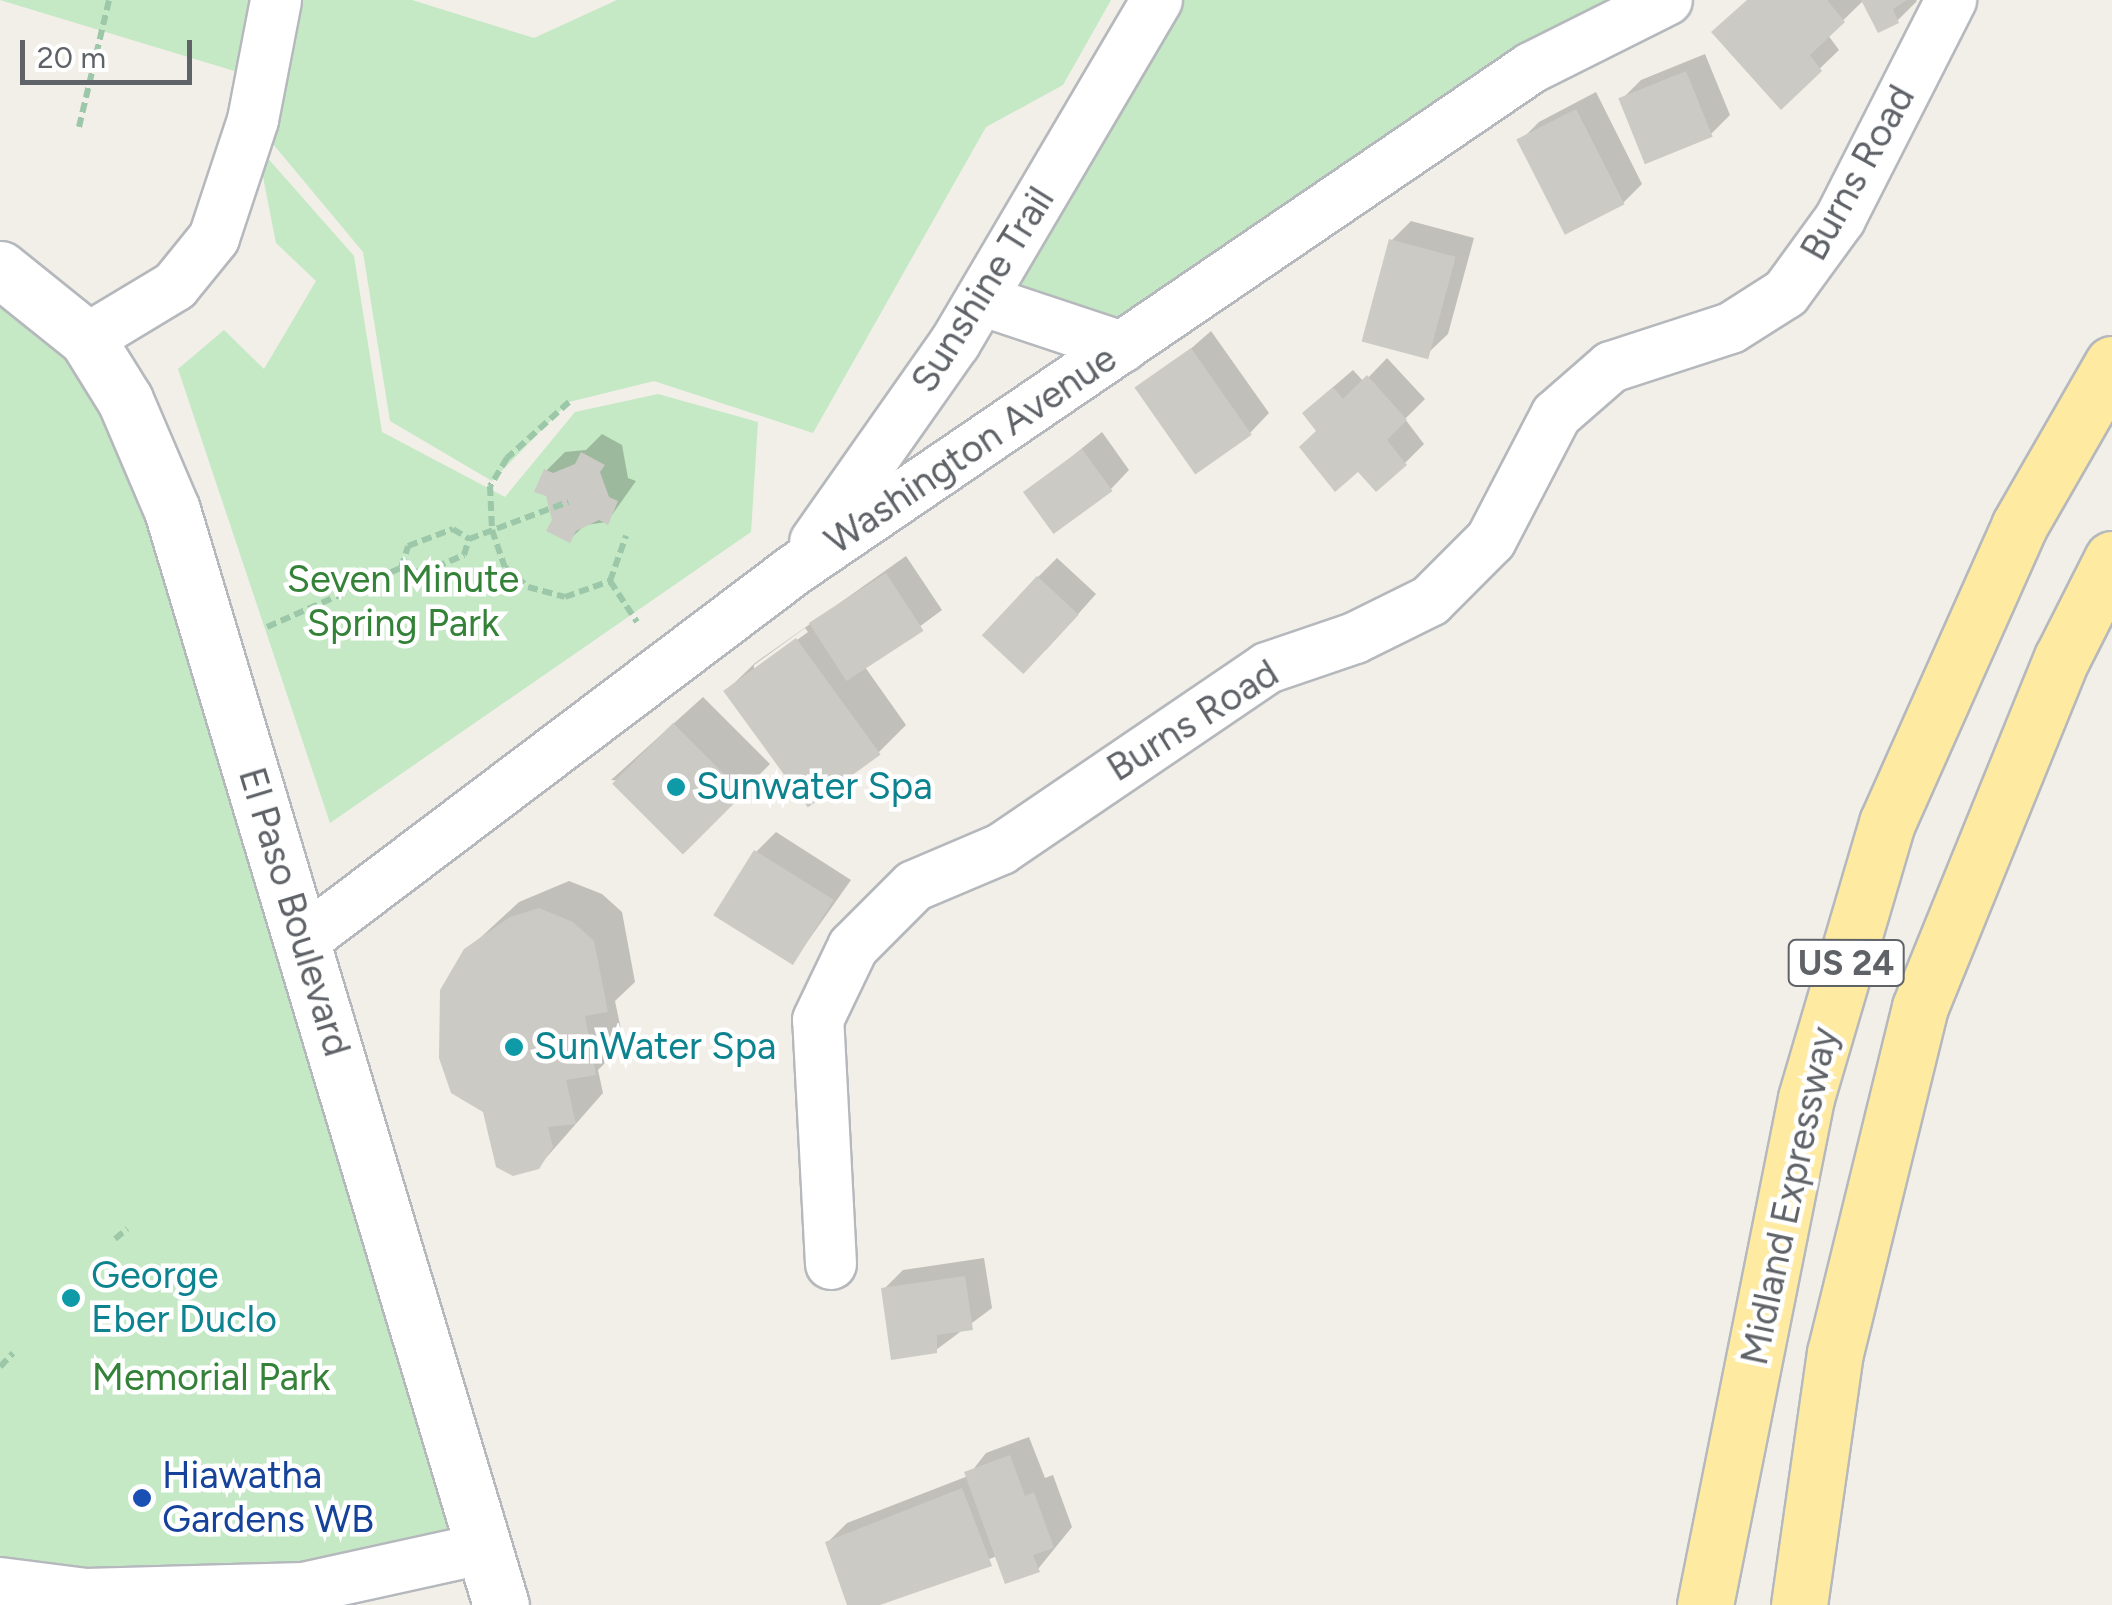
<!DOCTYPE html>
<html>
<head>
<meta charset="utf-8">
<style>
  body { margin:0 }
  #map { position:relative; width:2112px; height:1605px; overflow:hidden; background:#f1efe8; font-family:Figtree,sans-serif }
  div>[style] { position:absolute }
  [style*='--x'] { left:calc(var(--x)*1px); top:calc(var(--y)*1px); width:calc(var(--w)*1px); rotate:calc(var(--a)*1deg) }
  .green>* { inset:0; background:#c5e8c5 }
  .shadow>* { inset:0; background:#0003 }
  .building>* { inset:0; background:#cccac5; transform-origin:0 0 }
  .path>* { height:6px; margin-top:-3px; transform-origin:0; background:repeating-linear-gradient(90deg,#9cc7a9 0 10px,transparent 0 15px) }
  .roads { filter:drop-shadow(2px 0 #b5b8bc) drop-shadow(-2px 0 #b5b8bc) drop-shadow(0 2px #b5b8bc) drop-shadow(0 -2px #b5b8bc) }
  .minor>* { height:50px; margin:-25px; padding:0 25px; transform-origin:25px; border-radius:25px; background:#fff }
  .tertiary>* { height:55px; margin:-27.5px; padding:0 27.5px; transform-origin:27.5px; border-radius:27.5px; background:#fff }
  .trunk>* { height:55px; margin:-27.5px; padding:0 27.5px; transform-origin:27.5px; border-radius:27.5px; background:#feeaa1 }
  .dots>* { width:28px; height:28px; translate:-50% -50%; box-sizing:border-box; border:5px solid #fff; border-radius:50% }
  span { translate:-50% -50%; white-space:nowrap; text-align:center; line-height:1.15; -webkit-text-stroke:9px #fff; paint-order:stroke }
  .shield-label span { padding:2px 8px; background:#fff; border:2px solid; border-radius:8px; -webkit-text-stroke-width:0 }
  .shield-label { font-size:35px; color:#5f6368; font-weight:700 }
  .street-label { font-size:38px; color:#5f6368 }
  .park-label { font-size:38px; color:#348238 }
  .culture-label { font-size:38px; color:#0d838f }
  .left { translate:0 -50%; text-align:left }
  .transit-label { font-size:38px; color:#164399 }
  .scale { position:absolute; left:20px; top:40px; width:172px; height:45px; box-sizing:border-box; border:5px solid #5f6368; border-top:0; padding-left:12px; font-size:30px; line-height:35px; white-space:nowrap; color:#5f6368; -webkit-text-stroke:8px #fff; paint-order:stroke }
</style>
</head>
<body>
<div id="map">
  <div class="green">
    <i style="clip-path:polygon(0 0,253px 0,241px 73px)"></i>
    <i style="clip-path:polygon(276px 0,412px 0,534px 38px,617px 0,1111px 0,1063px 85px,986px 127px,813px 433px,654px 381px,569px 402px,492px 481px,390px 421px,363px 252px,253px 120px)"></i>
    <i style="clip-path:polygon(1157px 0,1667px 0,1122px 347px,981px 300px)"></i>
    <i style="clip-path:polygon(257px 146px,354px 256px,382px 432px,505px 497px,575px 412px,658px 394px,758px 422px,751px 532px,330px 823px,178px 369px,224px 330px,264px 369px,316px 281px,276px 243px)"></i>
    <i style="clip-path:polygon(0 269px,125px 400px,482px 1549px,377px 1573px,0 1583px)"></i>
  </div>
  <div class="shadow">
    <i style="clip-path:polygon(1748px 0,1916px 0,1917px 1px,1897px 21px,1864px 0,1828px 35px,1839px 50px,1781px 106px)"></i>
    <i style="clip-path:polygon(1705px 54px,1730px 115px,1711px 134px,1622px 99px,1641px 80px)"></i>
    <i style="clip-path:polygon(1596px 92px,1642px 184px,1623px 203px,1520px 141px,1539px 122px)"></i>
    <i style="clip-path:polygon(1411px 221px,1474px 238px,1448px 334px,1428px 353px,1392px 240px)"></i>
    <i style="clip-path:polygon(1211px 331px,1269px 413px,1250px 433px,1162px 374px)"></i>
    <i style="clip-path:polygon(1387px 358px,1425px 399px,1405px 419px,1424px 444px,1405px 463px,1319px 431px,1325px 394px,1353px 370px,1364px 382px)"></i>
    <i style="clip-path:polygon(1102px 432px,1129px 470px,1110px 490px,1027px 493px)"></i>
    <i style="clip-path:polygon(602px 434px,622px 445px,628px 478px,636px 481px,607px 522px,585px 525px,569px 540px,555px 520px,546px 471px,565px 452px,586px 450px)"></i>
    <i style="clip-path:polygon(evenodd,906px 556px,942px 610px,865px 667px,906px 725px,878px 753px,726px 691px,755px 663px,906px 556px,805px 628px,808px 632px,754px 671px,754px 665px,805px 628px)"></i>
    <i style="clip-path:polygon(1057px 558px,1096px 594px,1046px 650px,1038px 577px)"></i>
    <i style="clip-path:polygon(703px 697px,770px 764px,742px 792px,611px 780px)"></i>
    <i style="clip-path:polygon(776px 832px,851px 880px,793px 962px,756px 852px)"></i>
    <i style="clip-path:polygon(569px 881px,602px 894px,622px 912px,635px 982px,615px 1001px,624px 1044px,598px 1070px,603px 1093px,538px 1167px,466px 951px,519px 902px)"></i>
    <i style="clip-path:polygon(984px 1258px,992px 1308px,936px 1350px,884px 1289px,903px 1270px)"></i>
    <i style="clip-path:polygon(1029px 1437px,1045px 1478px,1053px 1475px,1072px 1527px,1038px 1569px,997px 1556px,872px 1605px,849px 1605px,828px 1542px,847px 1523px,968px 1476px,986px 1453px)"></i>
  </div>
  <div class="building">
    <i style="clip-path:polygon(1747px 0,1827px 0,1845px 22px,1810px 55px,1822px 71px,1781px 110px,1711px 32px)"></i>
    <i style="clip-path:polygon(1861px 0,1907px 0,1893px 9px,1899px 23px,1878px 33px)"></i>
    <i style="left:1686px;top:71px;width:71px;height:73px;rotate:68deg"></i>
    <i style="left:1576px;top:109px;width:107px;height:67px;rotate:63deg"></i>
    <i style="left:1389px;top:239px;width:69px;height:106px;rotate:15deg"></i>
    <i style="left:1191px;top:348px;width:106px;height:69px;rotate:55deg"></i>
    <i style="clip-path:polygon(1367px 375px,1407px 420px,1387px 440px,1407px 465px,1376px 492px,1358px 472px,1335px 492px,1299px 447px,1316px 431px,1302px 413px,1333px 387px,1343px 399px)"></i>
    <i style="left:1082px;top:449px;width:52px;height:73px;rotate:54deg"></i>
    <i style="clip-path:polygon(581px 452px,605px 465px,600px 472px,609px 497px,618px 501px,608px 525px,599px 520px,576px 531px,570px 543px,546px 531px,552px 520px,546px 496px,534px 492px,544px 469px,553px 473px,575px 464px)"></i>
    <i style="left:886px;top:573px;width:69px;height:92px;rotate:57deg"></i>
    <i style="left:1037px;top:576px;width:57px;height:81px;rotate:43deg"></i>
    <i style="left:796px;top:638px;width:144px;height:90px;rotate:54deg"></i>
    <i style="left:673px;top:723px;width:100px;height:86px;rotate:45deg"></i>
    <i style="left:754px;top:850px;width:94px;height:77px;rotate:32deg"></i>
    <i style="clip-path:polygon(539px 908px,573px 922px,594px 941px,608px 1012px,585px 1016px,596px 1075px,566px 1080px,576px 1124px,548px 1127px,553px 1147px,539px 1169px,513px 1176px,496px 1167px,483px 1112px,451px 1093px,439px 1058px,440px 990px,464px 949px,510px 917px)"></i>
    <i style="clip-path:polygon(965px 1276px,973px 1330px,937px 1335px,937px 1353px,891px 1360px,881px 1288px)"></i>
    <i style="clip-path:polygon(1010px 1455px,1025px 1496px,1034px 1492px,1054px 1548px,1033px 1555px,1040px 1572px,1005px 1584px,964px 1472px)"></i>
    <i style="clip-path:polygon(962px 1488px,992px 1566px,880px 1605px,847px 1605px,825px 1542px)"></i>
  </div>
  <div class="path">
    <i style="--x:79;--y:127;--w:130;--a:-76.7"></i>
    <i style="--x:569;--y:402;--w:84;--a:137.9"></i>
    <i style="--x:507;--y:458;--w:33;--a:121"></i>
    <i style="--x:490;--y:486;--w:44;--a:87.4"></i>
    <i style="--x:492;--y:530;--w:39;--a:71"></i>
    <i style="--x:505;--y:567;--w:30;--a:41"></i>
    <i style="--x:528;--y:587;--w:38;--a:15"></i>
    <i style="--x:565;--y:597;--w:48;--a:-19.6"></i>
    <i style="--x:610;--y:581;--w:48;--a:-70.4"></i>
    <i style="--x:401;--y:568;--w:22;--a:13"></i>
    <i style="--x:422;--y:573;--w:46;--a:-23.2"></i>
    <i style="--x:464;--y:555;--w:17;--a:-73"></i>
    <i style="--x:610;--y:581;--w:49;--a:56.6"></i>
    <i style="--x:267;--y:627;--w:146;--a:-23.8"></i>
    <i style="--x:401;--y:568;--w:23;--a:-72"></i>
    <i style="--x:408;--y:546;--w:48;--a:-20.7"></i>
    <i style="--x:453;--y:529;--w:19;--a:32"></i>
    <i style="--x:469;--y:539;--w:106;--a:-20.5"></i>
    <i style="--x:115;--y:1239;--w:16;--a:-40"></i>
    <i style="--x:0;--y:1367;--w:19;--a:-47"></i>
  </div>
  <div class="roads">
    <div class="minor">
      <i style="--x:981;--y:300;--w:149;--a:18.4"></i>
      <i style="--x:87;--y:339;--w:103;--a:-31.1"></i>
      <i style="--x:175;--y:286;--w:62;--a:-50.9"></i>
      <i style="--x:214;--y:238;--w:124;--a:-71.7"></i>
      <i style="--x:253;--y:120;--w:122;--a:-79.1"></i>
      <i style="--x:815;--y:542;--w:243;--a:-54.9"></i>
      <i style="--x:955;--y:343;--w:398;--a:-59.5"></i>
      <i style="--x:303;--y:941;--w:615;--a:-37.07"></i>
      <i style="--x:794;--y:570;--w:892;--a:-34.26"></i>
      <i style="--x:1531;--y:68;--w:152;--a:-26.6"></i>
      <i style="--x:831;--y:1264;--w:244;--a:-93"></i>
      <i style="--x:818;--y:1020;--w:81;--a:-64.4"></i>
      <i style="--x:853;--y:947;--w:86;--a:-45"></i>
      <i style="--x:914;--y:886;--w:95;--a:-23"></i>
      <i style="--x:1001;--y:849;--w:322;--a:-34.2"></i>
      <i style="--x:1267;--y:668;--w:93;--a:-18.8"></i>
      <i style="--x:1355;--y:638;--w:84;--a:-26.3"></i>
      <i style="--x:1430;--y:601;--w:86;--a:-45"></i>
      <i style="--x:1491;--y:540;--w:141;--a:-62.5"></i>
      <i style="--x:1556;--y:415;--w:73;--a:-41.1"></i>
      <i style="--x:1611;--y:367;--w:126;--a:-18"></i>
      <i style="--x:1731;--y:328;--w:65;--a:-32.5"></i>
      <i style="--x:1786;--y:293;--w:92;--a:-53.9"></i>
      <i style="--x:1840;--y:219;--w:246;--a:-63.1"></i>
      <i style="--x:0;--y:1583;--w:87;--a:7.3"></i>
      <i style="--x:86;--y:1594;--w:218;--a:-1.6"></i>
      <i style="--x:304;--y:1588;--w:182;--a:-12.4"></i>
    </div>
    <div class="tertiary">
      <i style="--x:0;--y:269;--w:112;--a:38.8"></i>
      <i style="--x:87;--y:339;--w:72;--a:58.1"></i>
      <i style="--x:125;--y:400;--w:120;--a:66.9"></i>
      <i style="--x:172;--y:510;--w:1143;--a:73.28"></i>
    </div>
    <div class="trunk">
      <i style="--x:1705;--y:1605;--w:517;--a:-78.73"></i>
      <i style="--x:1806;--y:1098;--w:287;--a:-73.6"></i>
      <i style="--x:1887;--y:823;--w:325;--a:-66"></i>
      <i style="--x:2019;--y:526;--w:187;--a:-60.1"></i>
      <i style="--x:1799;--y:1605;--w:255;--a:-81.9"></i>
      <i style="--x:1835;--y:1353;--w:356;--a:-76.2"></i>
      <i style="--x:1920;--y:1007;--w:377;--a:-67.9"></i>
      <i style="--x:2062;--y:658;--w:111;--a:-63.2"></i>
    </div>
  </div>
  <div class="dots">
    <i style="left:676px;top:787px;background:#0f9aa8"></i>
    <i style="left:514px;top:1047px;background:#0f9aa8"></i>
    <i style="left:71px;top:1298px;background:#0f9aa8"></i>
    <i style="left:142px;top:1498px;background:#1a4fb4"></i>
  </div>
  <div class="shield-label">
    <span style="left:1846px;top:963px">US 24</span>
  </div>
  <div class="street-label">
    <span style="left:1858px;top:173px;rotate:-61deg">Burns Road</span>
    <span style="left:983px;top:290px;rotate:-58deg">Sunshine Trail</span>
    <span style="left:971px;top:450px;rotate:-34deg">Washington Avenue</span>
    <span style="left:1193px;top:721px;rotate:-32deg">Burns Road</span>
    <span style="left:294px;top:912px;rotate:73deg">El Paso Boulevard</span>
    <span style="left:1790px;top:1196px;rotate:-78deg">Midland Expressway</span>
  </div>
  <div class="park-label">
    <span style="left:403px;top:602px">Seven Minute<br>Spring Park</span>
    <span style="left:211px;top:1378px">Memorial Park</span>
  </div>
  <div class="culture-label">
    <span class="left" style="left:696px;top:787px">Sunwater Spa</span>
    <span class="left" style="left:534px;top:1047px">SunWater Spa</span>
    <span class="left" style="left:91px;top:1298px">George<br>Eber Duclo</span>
  </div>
  <div class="transit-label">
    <span class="left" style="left:162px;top:1498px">Hiawatha<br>Gardens WB</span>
  </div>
  <div class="scale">20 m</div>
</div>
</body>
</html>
